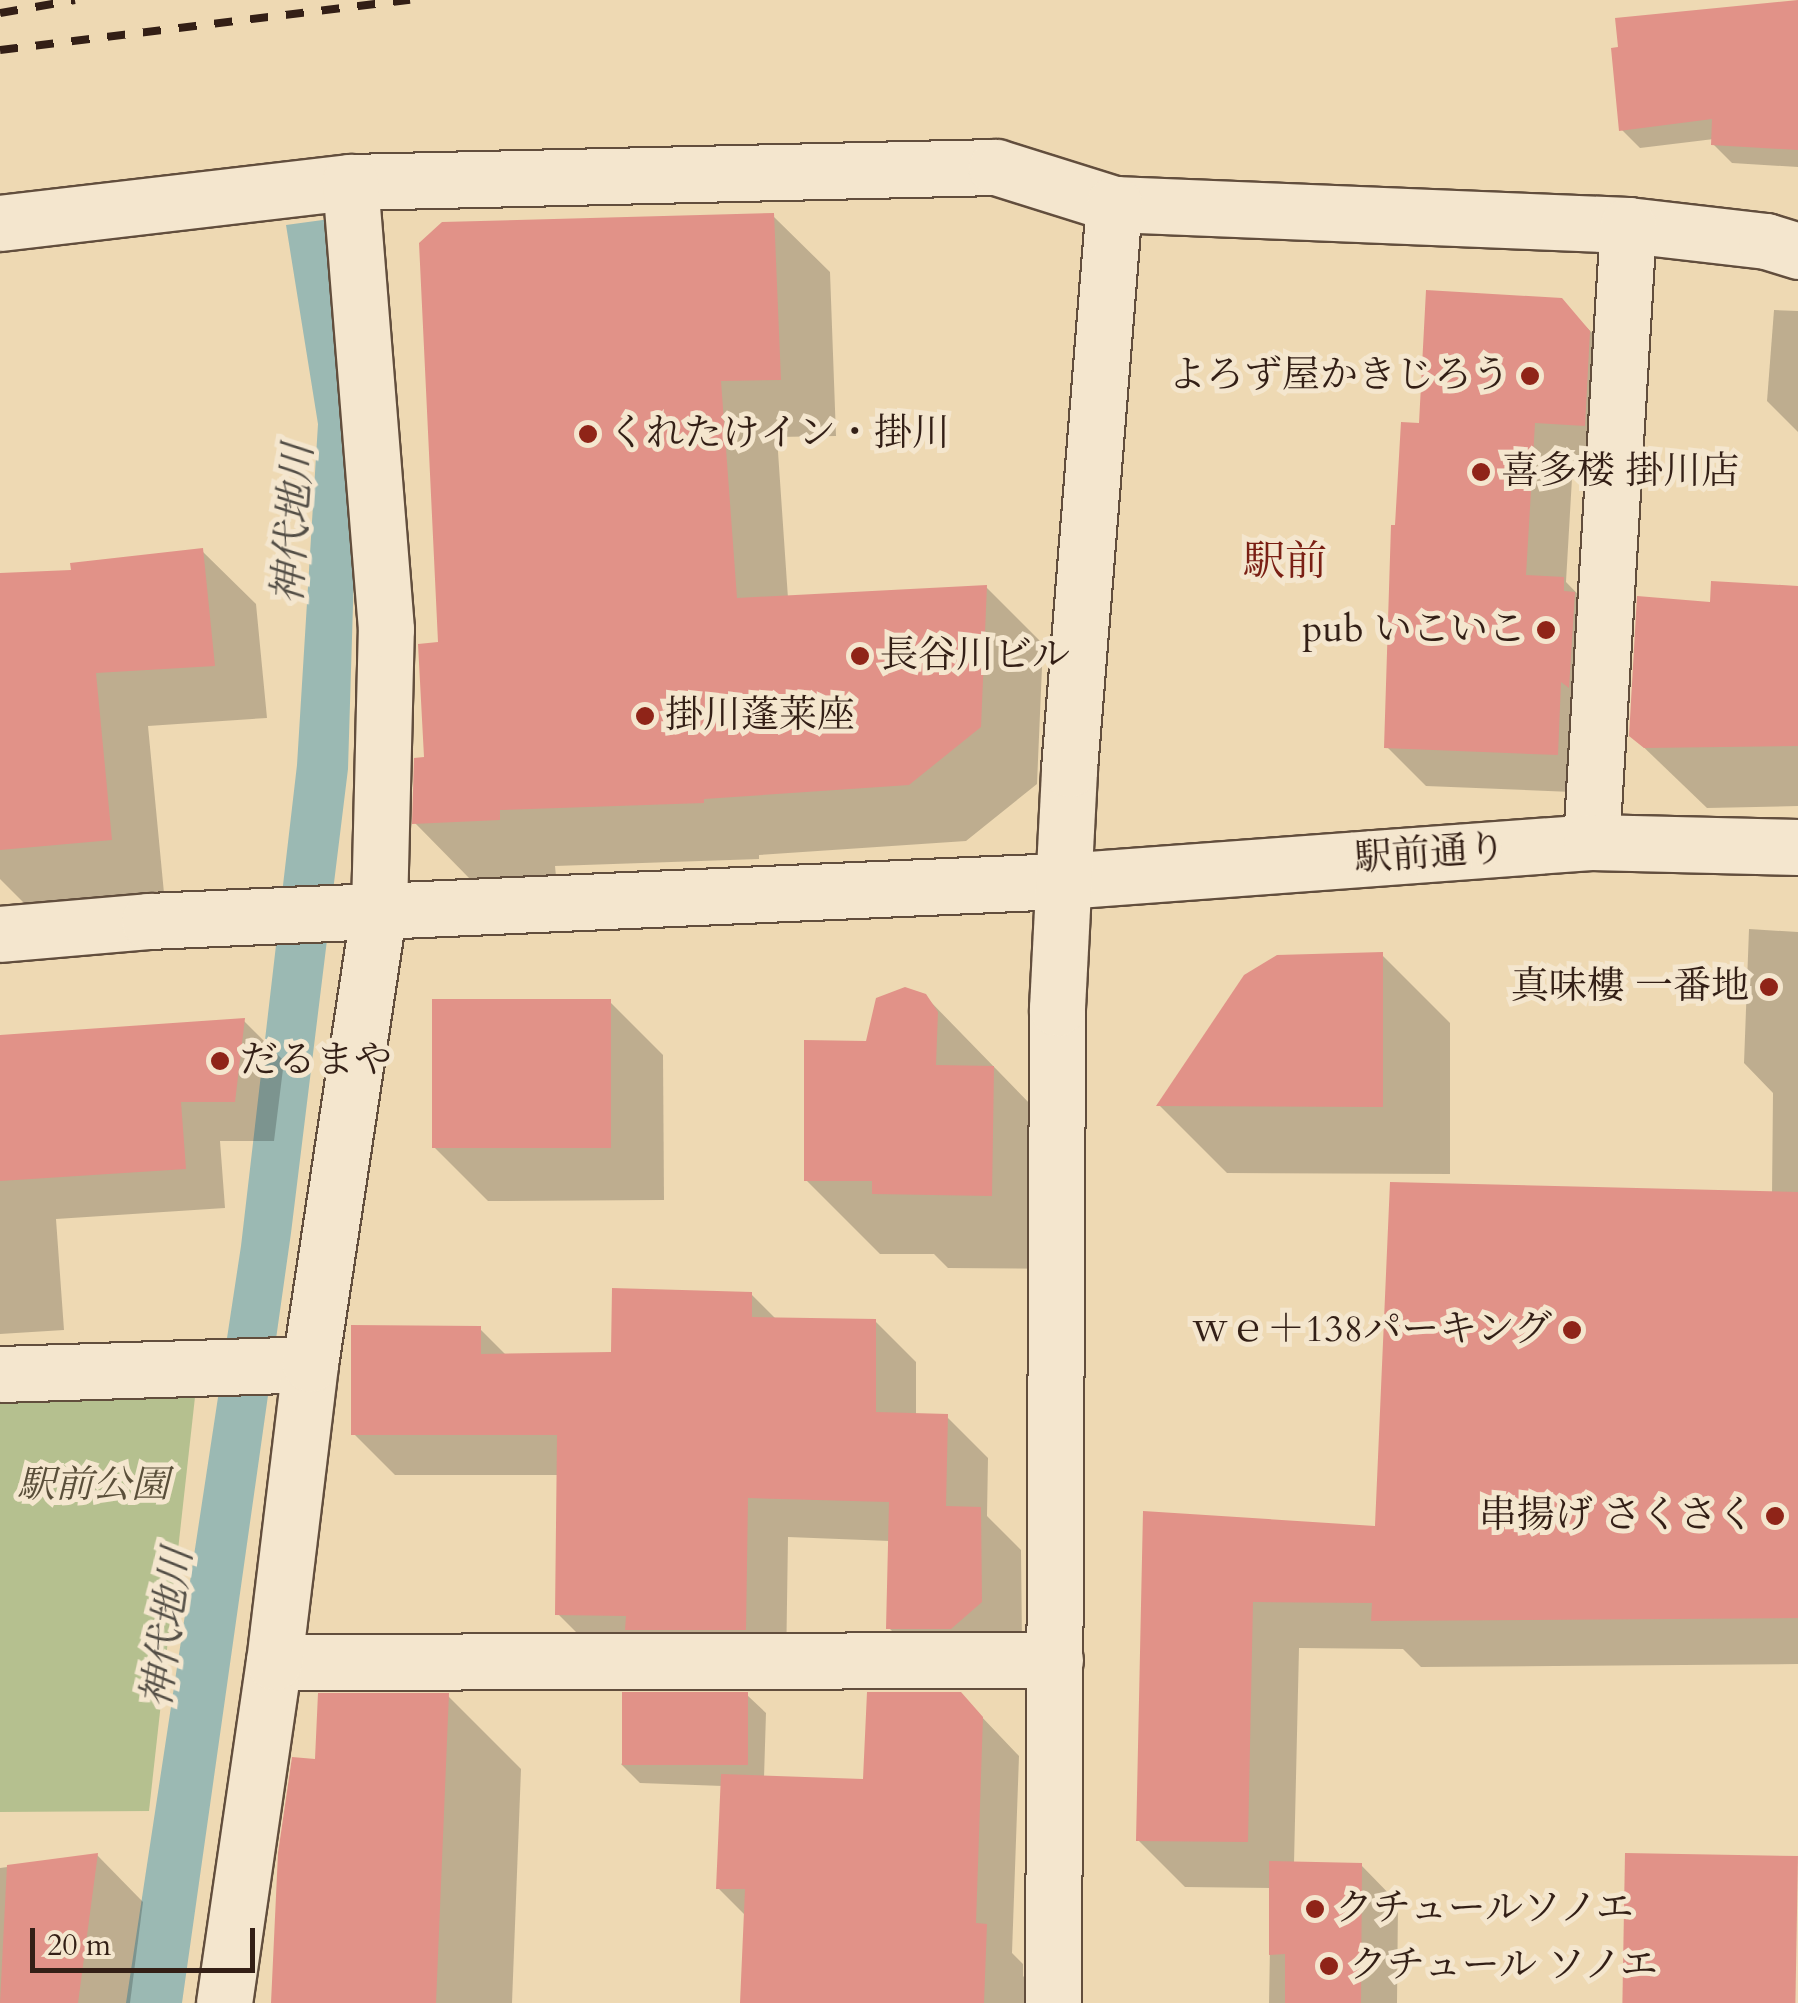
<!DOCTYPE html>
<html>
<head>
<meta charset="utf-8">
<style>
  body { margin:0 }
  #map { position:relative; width:1798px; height:2003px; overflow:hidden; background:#eed9b3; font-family:Cardo,"Noto Serif JP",serif }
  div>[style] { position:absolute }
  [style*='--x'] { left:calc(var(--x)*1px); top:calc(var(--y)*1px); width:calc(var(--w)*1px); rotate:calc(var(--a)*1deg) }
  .green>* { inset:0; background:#b5c08f }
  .water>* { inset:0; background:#9bb9b3 }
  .shadow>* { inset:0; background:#0003 }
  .building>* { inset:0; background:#e19288; transform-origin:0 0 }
  .roads { filter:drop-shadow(2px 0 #624e3d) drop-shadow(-2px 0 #624e3d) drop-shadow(0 2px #624e3d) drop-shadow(0 -2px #624e3d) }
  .street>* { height:55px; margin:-27.5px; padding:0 27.5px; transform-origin:27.5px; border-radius:27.5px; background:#f4e6ce }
  .secondary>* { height:55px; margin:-27.5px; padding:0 27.5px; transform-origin:27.5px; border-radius:27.5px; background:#f4e6ce }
  .rail>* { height:8px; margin-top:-4px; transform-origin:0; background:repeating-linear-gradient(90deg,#331f16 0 18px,transparent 0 36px) }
  .dots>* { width:28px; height:28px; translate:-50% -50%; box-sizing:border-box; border:5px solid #f4e6ce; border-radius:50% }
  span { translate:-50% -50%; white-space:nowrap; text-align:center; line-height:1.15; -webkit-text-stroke:10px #f4e6ce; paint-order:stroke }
  .poi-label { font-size:38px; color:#331f16 }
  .right { translate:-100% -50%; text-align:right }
  .left { translate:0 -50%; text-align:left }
  .street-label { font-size:38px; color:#331f16 }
  .park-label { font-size:38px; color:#5a4f3a; font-style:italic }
  .water-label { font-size:40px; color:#524d45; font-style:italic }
  .quarter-label { font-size:42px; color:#7a1f14 }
  .scale { position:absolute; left:30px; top:1928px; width:225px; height:45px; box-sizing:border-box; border:5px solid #331f16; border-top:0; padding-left:12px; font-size:30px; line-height:35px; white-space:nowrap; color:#331f16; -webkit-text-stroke:8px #f4e6ce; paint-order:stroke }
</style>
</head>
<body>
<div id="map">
  <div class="green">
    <i style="clip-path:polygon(196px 1388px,149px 1811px,0 1812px,0 1399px)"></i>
  </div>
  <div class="water">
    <i style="clip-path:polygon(330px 219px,358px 441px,348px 769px,291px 1233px,182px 2003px,126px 2003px,241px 1246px,297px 765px,318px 424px,286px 225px)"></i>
  </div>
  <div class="shadow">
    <i style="clip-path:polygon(1798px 2px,1798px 167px,1732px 163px,1713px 144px,1714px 139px,1640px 148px,1622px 130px)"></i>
    <i style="clip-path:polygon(773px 216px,830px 272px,836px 436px,777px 437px,788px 598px,986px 587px,1043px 644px,1037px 784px,966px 841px,759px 855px,759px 859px,555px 866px,556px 876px,471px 880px,415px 823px,441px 645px)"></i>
    <i style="clip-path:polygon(1561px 301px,1600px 341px,1623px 464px,1573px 461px,1566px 582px,1602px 619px,1596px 793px,1426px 786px,1387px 747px,1397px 527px,1421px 425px)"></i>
    <i style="clip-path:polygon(1774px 310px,1798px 311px,1798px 432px,1767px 401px)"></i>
    <i style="clip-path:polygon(202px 551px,256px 604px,267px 718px,148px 726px,164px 893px,26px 905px,0 879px,0 576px,73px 572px)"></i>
    <i style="clip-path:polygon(1798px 589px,1798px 806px,1707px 808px,1631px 735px,1712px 604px)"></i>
    <i style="clip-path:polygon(1749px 929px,1798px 932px,1798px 1664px,1421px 1667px,1403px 1649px,1299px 1648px,1294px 1864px,1361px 1865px,1398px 1903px,1397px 2003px,1269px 2003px,1271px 1888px,1185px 1887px,1138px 1840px,1146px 1514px,1378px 1529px,1772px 1194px,1773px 1093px,1744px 1063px)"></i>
    <i style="clip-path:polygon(1382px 955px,1450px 1023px,1450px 1174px,1227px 1173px,1159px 1105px)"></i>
    <i style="clip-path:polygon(925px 996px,1067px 1142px,1065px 1269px,948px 1268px,934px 1254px,880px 1254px,806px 1180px,868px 1044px)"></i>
    <i style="clip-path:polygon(610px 1002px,663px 1055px,664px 1200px,488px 1201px,435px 1148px)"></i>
    <i style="clip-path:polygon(244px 1021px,284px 1061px,274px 1141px,220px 1141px,225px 1208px,56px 1219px,64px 1330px,0 1334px,0 1038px)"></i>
    <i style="clip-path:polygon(751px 1294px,777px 1320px,875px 1321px,916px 1362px,916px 1416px,947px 1417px,988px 1458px,987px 1516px,1021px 1550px,1022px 1644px,930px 1669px,889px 1628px,890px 1541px,788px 1537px,786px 1670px,599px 1655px,558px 1614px,559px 1475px,395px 1475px,354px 1434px,480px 1329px,507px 1356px,614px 1354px)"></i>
    <i style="clip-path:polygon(960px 1694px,1019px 1756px,1012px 1953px,1023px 1964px,1023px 1976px,1036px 1989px,1035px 2003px,743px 2003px,746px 1916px,718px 1888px,723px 1786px,640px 1783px,621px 1764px,747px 1695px,766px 1713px,764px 1778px,865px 1782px)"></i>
    <i style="clip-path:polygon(448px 1696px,521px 1769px,512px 2003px,273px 2003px,318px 1761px)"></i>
    <i style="clip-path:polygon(97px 1855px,143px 1902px,130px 2003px,0 2003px,0 1868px)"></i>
  </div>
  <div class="building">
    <i style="clip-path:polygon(1798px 0,1798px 150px,1711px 145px,1712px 119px,1619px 131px,1611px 48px,1618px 47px,1615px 18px)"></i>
    <i style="clip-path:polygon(774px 213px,781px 380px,721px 381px,737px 598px,987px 585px,981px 727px,909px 785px,704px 799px,704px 803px,500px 810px,500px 820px,412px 824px,414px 758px,424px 757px,418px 644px,438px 642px,419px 243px,442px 222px)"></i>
    <i style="clip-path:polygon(1426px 290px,1562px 298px,1590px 331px,1585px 426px,1535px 423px,1526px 575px,1564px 577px,1564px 591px,1575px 592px,1569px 688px,1561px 682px,1558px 755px,1384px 748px,1391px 525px,1395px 525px,1401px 422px,1419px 423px)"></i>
    <i style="clip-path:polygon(203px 548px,215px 666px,96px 673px,112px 840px,0 850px,0 573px,71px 570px,70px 563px)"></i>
    <i style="clip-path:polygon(1711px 581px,1798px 586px,1798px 746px,1644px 748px,1629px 736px,1637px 596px,1710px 602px)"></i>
    <i style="clip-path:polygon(1383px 952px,1383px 1107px,1156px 1106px,1244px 975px,1277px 955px)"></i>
    <i style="clip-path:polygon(905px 987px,926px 994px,938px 1012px,936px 1065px,994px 1066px,992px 1196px,872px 1194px,872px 1181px,804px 1181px,804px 1040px,866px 1041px,876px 998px)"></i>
    <i style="left:611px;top:999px;width:149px;height:179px;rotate:90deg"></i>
    <i style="clip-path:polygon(245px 1018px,235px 1102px,181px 1102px,186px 1169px,0 1181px,0 1035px)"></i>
    <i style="clip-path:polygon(1390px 1182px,1798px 1192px,1798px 1618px,1371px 1621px,1372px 1603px,1253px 1602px,1248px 1842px,1136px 1841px,1143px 1511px,1375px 1526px)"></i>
    <i style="clip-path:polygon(612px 1288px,752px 1292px,752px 1317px,876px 1319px,876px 1412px,948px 1414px,946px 1506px,981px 1507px,982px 1602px,951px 1629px,886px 1629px,889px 1502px,748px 1498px,746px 1630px,625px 1630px,626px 1616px,555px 1615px,557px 1435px,351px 1435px,351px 1325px,481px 1326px,481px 1354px,611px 1352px)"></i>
    <i style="left:622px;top:1692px;width:126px;height:73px"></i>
    <i style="clip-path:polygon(867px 1692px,961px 1692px,983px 1717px,976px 1923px,987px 1924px,984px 2003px,740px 2003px,745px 1889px,716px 1889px,721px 1774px,863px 1779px)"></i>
    <i style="clip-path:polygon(318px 1693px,449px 1693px,436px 2003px,271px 2003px,278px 1853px,292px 1757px,315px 1759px)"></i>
    <i style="clip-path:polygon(98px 1853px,78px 2003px,0 2003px,7px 1865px)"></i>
    <i style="left:1625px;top:1853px;width:173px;height:150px;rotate:1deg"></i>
    <i style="clip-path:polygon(1269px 1861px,1362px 1863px,1361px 2003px,1285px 2003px,1285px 1954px,1269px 1955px)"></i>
  </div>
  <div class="roads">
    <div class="street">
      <i style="--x:0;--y:223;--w:352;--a:-6.7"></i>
      <i style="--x:350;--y:182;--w:646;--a:-1.33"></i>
      <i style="--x:996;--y:167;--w:124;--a:17.4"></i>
      <i style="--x:1114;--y:204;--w:514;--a:2.34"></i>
      <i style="--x:1628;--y:225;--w:139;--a:6.6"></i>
      <i style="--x:1766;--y:241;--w:34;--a:17"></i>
      <i style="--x:1591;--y:842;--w:618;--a:-86.57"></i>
      <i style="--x:0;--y:1374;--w:310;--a:-1.8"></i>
      <i style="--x:274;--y:1662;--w:781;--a:-0.15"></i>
      <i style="--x:224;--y:2003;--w:345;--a:-81.7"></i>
      <i style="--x:274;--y:1662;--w:300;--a:-83.1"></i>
      <i style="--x:310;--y:1364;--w:459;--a:-81.4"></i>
      <i style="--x:379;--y:910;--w:281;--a:-88.6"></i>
      <i style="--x:386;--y:629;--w:448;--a:-94.6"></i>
    </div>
    <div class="secondary">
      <i style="--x:0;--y:934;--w:150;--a:-5"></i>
      <i style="--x:149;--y:921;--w:915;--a:-2.51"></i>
      <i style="--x:1063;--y:881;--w:529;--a:-4.22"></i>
      <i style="--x:1591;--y:842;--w:207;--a:1.4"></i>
      <i style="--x:1053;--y:2003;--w:995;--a:-89.77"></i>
      <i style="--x:1057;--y:1008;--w:239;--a:-87.1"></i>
      <i style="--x:1069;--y:769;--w:567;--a:-85.45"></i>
    </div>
  </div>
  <div class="rail">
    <i style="--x:0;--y:13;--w:76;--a:-9.8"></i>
    <i style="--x:0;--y:50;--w:413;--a:-7"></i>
  </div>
  <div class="dots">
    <i style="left:1530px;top:376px;background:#8f2418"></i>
    <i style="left:588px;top:434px;background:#8f2418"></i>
    <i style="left:1481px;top:472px;background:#8f2418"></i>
    <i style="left:1546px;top:630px;background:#8f2418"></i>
    <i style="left:860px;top:656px;background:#8f2418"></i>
    <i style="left:645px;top:716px;background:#8f2418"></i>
    <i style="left:1769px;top:987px;background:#8f2418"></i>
    <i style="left:220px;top:1061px;background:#8f2418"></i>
    <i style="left:1572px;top:1330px;background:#8f2418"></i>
    <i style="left:1775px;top:1516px;background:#8f2418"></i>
    <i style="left:1315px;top:1909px;background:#8f2418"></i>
    <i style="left:1329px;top:1966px;background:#8f2418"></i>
  </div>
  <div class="poi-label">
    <span class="right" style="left:1510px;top:376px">よろず屋かきじろう</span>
    <span class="left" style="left:608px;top:434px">くれたけイン・掛川</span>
    <span class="left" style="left:1501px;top:472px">喜多楼 掛川店</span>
    <span class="right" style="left:1526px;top:630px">pub いこいこ</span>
    <span class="left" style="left:880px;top:656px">長谷川ビル</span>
    <span class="left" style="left:665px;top:716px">掛川蓬莱座</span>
    <span class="right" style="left:1749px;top:987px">真味樓 一番地</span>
    <span class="left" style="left:240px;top:1061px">だるまや</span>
    <span class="right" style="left:1552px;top:1330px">ｗｅ＋138パーキング</span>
    <span class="right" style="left:1755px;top:1516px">串揚げ さくさく</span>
    <span class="left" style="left:1335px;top:1909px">クチュールソノエ</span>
    <span class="left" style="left:1349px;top:1966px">クチュール ソノエ</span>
  </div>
  <div class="street-label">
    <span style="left:1430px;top:854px;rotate:-4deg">駅前通り</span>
  </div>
  <div class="park-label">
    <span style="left:93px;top:1486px">駅前公園</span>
  </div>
  <div class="water-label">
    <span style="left:294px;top:524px;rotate:-86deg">神代地川</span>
    <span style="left:168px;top:1628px;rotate:-82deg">神代地川</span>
  </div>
  <div class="quarter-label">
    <span style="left:1285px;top:562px">駅前</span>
  </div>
  <div class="scale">20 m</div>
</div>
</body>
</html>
